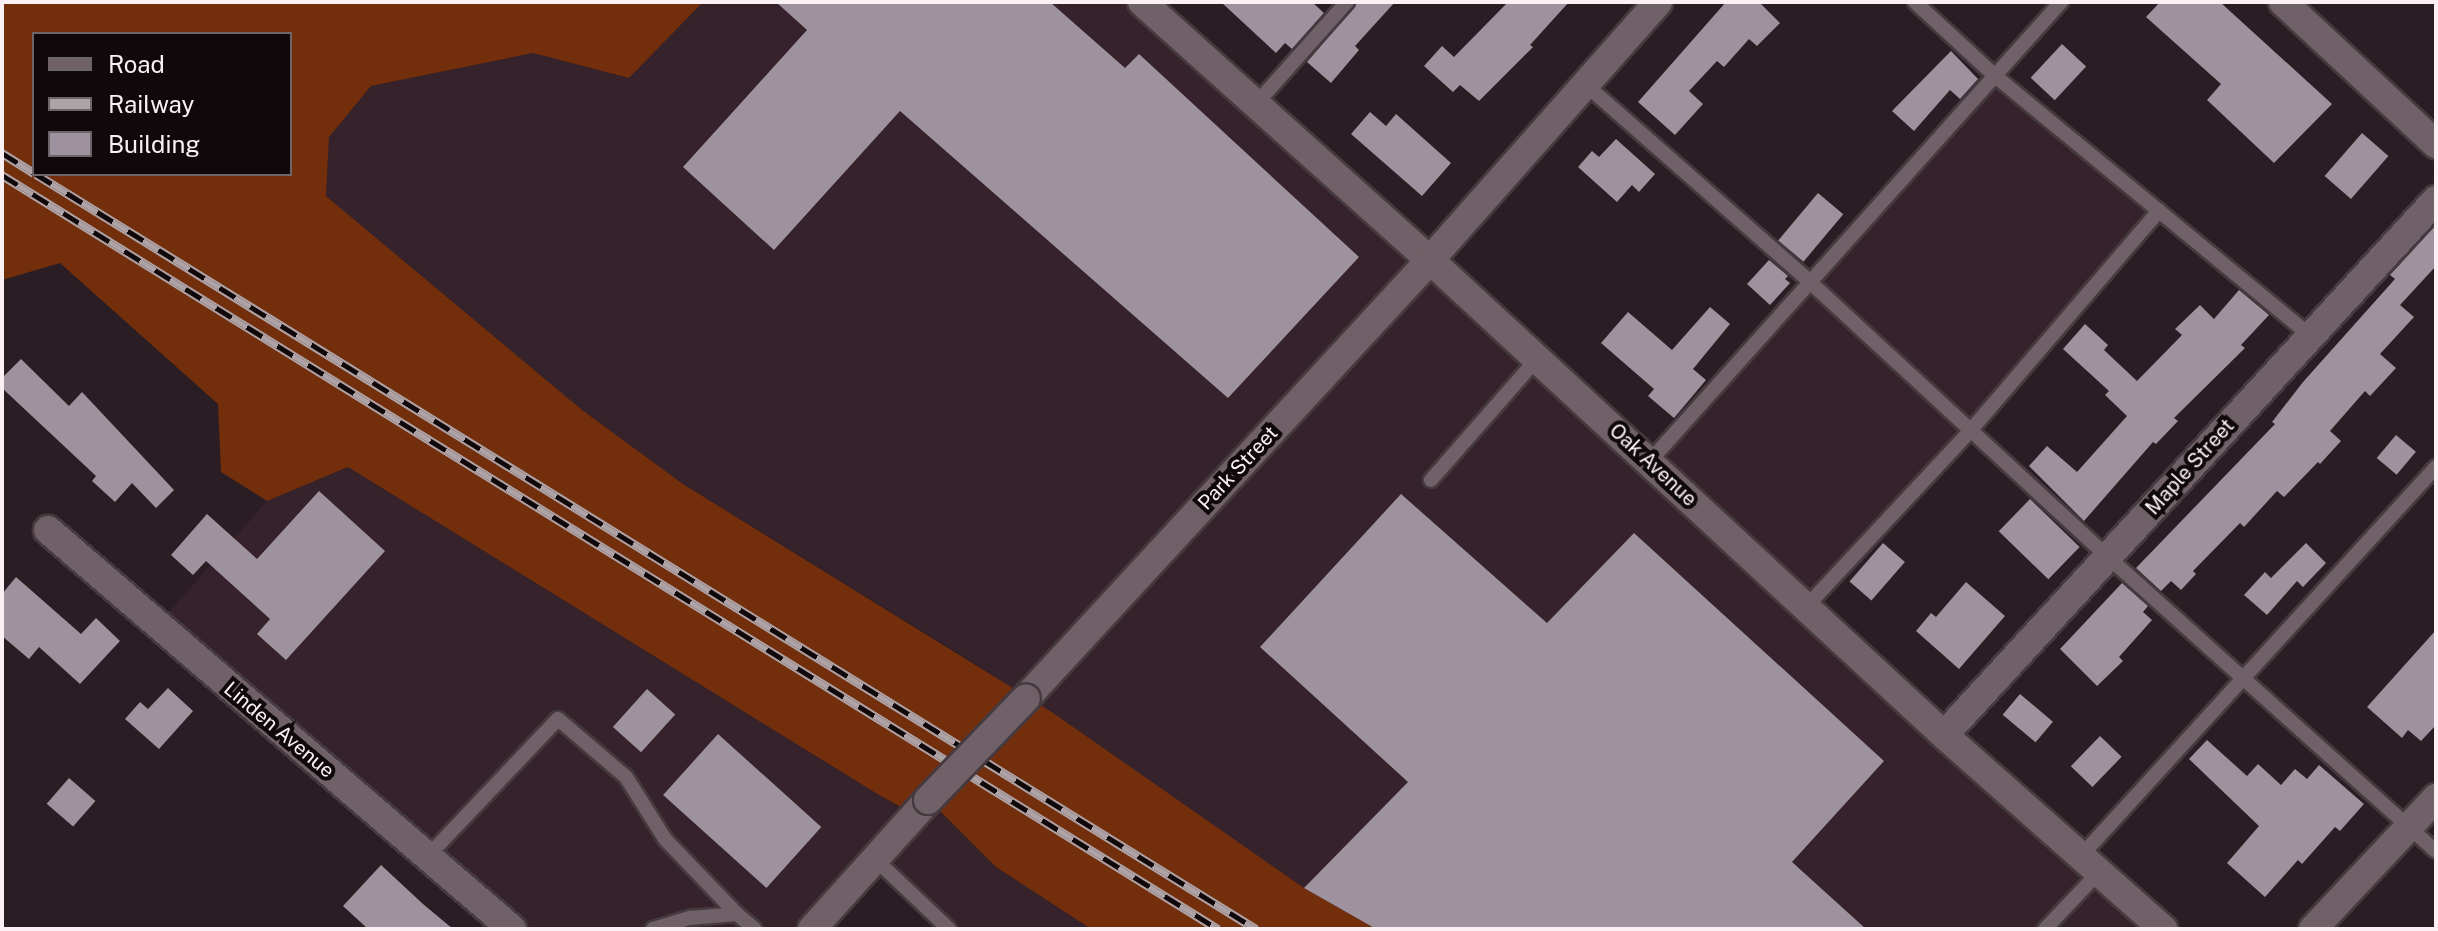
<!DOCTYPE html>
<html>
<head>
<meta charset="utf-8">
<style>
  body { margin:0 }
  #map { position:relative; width:2438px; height:931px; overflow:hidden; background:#2a1d23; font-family:"Public Sans",sans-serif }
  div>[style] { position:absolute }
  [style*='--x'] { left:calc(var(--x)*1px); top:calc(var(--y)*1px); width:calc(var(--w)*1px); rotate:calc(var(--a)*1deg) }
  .built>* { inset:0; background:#36222b }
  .forest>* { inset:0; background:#732e0c }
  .building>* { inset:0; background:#9e929e; transform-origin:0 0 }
  .roads { filter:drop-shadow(2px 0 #453a3f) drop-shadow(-2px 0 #453a3f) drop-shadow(0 2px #453a3f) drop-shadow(0 -2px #453a3f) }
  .lane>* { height:14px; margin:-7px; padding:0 7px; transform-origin:7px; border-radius:7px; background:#706067 }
  .street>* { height:28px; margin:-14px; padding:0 14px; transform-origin:14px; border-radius:14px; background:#706067 }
  .rail>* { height:9px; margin-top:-4.5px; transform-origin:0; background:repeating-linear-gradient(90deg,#0f090c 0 18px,#ada2a6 0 36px); box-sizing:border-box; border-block:2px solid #ada2a6 }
  .bridges { filter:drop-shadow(2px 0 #453a3f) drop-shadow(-2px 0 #453a3f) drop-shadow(0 2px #453a3f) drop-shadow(0 -2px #453a3f) }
  .street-bridge>* { height:28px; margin:-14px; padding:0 14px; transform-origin:14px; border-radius:14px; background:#706067 }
  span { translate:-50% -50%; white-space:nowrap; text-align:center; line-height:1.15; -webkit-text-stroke:8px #0f090c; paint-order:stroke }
  .street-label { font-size:20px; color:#fbf1f5 }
  .frame { position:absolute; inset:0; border:4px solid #fbf1f5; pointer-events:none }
  .legend { position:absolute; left:32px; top:32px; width:260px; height:144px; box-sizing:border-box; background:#0f090c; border:2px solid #6d6669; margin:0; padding:10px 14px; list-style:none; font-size:24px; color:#fbf1f5 }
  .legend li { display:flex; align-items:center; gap:16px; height:40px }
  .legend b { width:40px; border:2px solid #6d6669 }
</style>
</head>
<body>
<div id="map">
  <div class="built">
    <i style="clip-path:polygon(703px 2px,1142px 2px,1649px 462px,1994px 75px,2159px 211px,1806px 607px,2163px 929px,1376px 929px,1304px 888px,982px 668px,683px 484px,582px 410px,326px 196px,329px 137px,371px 86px,533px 53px,629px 78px)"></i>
    <i style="clip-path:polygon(348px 467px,879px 795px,914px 815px,928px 800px,996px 867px,1091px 929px,949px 929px,875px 859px,812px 929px,512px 929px,157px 626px,267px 501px)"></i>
  </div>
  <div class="forest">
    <i style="clip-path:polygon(evenodd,2px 2px,703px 2px,629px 78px,533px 53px,371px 86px,329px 137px,326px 196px,582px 410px,683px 484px,1053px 713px,1304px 888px,1376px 929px,1091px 929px,996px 867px,929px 800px,915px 815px,879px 795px,348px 467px,267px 501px,221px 472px,218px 404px,60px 263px,2px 280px,2px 2px,34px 34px,290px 34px,290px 174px,34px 174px,34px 34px)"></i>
  </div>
  <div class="building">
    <i style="clip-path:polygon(776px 2px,1050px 2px,1125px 68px,1139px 54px,1359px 257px,1228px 398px,900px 111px,774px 250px,683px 167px,807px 30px)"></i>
    <i style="clip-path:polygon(1221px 2px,1312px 2px,1324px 13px,1292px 49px,1285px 43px,1276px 53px)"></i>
    <i style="clip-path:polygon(1358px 2px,1395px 2px,1355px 46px,1359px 50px,1331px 83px,1307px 62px)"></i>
    <i style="clip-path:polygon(1508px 2px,1569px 2px,1530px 45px,1533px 47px,1479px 101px,1460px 85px,1453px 92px,1424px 66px,1442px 46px,1454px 57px)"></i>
    <i style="clip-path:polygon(1726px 2px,1759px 2px,1780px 23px,1757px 46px,1749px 39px,1724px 67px,1717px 61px,1689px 91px,1703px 104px,1675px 135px,1638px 102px)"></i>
    <i style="clip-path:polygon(2160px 2px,2220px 2px,2332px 104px,2274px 163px,2207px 100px,2221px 84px,2146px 17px)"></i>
    <i style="left:2062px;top:44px;width:33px;height:46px;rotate:43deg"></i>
    <i style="clip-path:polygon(1951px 51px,1978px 79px,1960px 99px,1950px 90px,1914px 131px,1892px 111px)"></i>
    <i style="clip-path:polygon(1370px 112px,1386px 126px,1396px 114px,1451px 163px,1422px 196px,1351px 134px)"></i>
    <i style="left:2362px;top:133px;width:35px;height:57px;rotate:41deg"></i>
    <i style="clip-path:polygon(1616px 139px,1655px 174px,1639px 192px,1632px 185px,1617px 202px,1578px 167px,1592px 151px,1599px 157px)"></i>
    <i style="left:1818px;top:193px;width:33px;height:62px;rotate:40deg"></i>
    <i style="clip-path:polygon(2436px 225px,2436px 266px,2400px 305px,2414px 317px,2380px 354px,2396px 368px,2370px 396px,2365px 391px,2330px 431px,2341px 441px,2320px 464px,2318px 462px,2284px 497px,2277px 491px,2244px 527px,2240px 523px,2193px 571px,2196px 574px,2181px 590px,2171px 581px,2161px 591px,2136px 568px,2275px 424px,2272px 422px,2303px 382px,2395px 279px,2390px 275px)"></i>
    <i style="clip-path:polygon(1769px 260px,1788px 276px,1785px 279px,1790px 283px,1770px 305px,1747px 284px)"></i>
    <i style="clip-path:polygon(2239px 290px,2269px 315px,2241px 345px,2245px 348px,2174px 418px,2178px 421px,2156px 444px,2153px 442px,2084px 521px,2029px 466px,2047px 446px,2077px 472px,2127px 416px,2105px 395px,2109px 391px,2063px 349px,2085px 324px,2108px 345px,2104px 350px,2137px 381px,2182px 335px,2175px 329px,2200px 305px,2214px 319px)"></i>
    <i style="clip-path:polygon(1710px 307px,1730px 324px,1693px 369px,1706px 380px,1674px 418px,1648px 396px,1654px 389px,1601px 343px,1628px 312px,1672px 350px)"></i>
    <i style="clip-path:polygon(21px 359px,69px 406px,82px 392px,174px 490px,156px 508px,132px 483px,115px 502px,92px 481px,96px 476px,2px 388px,2px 378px)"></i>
    <i style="left:2396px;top:435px;width:26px;height:30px;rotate:40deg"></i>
    <i style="clip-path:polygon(319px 491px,385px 551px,286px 660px,257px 634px,270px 619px,206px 561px,193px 575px,171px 555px,207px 514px,257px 559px)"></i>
    <i style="clip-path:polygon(1401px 494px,1547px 623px,1634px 533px,1884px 761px,1792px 862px,1866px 929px,1376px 929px,1304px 888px,1408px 782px,1260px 647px)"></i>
    <i style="left:2030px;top:499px;width:69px;height:45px;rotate:44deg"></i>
    <i style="left:1883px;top:543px;width:29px;height:51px;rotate:41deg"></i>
    <i style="clip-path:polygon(2306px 543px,2326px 563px,2303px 587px,2297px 581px,2267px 615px,2244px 595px,2265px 572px,2271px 578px)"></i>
    <i style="clip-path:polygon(16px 577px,81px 634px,96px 618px,120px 641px,80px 684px,39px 647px,29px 659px,2px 636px,2px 594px)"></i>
    <i style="clip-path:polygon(1966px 582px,2005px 616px,1959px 669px,1916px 631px,1931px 613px,1936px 617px)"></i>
    <i style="clip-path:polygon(2122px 583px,2148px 606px,2143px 612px,2152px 620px,2119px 657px,2123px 661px,2097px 686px,2060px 649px)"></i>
    <i style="clip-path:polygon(2436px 630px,2436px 725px,2421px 741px,2408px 730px,2402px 738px,2367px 707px)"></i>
    <i style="clip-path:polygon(168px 688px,193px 711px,159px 749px,125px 719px,140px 702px,148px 709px)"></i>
    <i style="left:647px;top:689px;width:38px;height:51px;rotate:42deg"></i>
    <i style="left:2020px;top:694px;width:43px;height:27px;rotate:40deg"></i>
    <i style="left:718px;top:734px;width:139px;height:82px;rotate:42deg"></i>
    <i style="left:2100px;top:736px;width:30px;height:42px;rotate:44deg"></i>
    <i style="clip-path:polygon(2207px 740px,2247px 776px,2258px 764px,2281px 785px,2295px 769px,2307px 779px,2319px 765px,2364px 804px,2340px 831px,2335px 827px,2302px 864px,2298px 860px,2265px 897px,2227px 863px,2259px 826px,2189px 759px)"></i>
    <i style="left:69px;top:778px;width:35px;height:34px;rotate:41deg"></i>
    <i style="clip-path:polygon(381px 865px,423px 904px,453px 929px,368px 929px,343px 906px)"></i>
  </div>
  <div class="roads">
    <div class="lane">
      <i style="--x:1915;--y:2;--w:108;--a:42.7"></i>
      <i style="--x:1994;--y:75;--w:408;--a:39.5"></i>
      <i style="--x:1585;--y:84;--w:300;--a:41.3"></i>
      <i style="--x:1810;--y:282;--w:405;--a:42.7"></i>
      <i style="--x:2108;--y:557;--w:440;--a:41.9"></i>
      <i style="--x:1256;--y:104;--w:137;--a:-48.3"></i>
      <i style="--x:1649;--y:462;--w:618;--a:-48.15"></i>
      <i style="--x:1431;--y:480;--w:161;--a:-48.8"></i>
      <i style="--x:1806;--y:607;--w:242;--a:-47"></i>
      <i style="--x:1971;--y:430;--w:289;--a:-49.4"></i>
      <i style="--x:2081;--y:856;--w:527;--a:-47.62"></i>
      <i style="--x:427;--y:857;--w:190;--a:-46.5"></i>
      <i style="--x:558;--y:719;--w:89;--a:40.5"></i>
      <i style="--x:626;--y:777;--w:73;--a:57.8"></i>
      <i style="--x:665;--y:839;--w:104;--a:46.2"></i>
      <i style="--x:875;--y:859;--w:102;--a:43.4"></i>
      <i style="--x:653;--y:929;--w:39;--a:-17"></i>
      <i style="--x:690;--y:918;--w:47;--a:-4.9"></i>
      <i style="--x:737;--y:914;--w:23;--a:40"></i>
      <i style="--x:2045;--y:929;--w:79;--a:-46.5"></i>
    </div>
    <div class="street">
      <i style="--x:1142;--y:2;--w:387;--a:41.9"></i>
      <i style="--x:1430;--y:260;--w:700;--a:42.74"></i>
      <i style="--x:1944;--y:735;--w:293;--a:41.5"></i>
      <i style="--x:2283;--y:2;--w:209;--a:42.9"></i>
      <i style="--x:48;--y:530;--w:612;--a:40.69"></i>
      <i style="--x:1026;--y:698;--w:596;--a:-47.31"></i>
      <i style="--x:1430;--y:260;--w:344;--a:-48.5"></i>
      <i style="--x:1944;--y:735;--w:727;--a:-47.4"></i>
      <i style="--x:812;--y:929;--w:173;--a:-48"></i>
      <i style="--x:2313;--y:929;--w:180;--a:-46.8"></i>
    </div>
  </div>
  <div class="rail">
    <i style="--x:2;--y:153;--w:38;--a:32"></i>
    <i style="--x:36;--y:174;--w:1435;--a:31.75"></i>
    <i style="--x:2;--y:175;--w:1431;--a:31.8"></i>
  </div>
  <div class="bridges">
    <div class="street-bridge">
      <i style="--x:928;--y:800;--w:141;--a:-46.1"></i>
    </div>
  </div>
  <div class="street-label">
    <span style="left:1653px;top:465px;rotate:43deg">Oak Avenue</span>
    <span style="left:2190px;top:467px;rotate:-48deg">Maple Street</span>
    <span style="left:1238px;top:468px;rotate:-47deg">Park Street</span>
    <span style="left:279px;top:730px;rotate:40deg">Linden Avenue</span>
  </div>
  <div class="frame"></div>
  <ul class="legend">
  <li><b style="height:10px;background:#706067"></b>Road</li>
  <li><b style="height:10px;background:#ada2a6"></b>Railway</li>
  <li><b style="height:22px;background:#9e929e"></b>Building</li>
  </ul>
</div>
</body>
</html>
